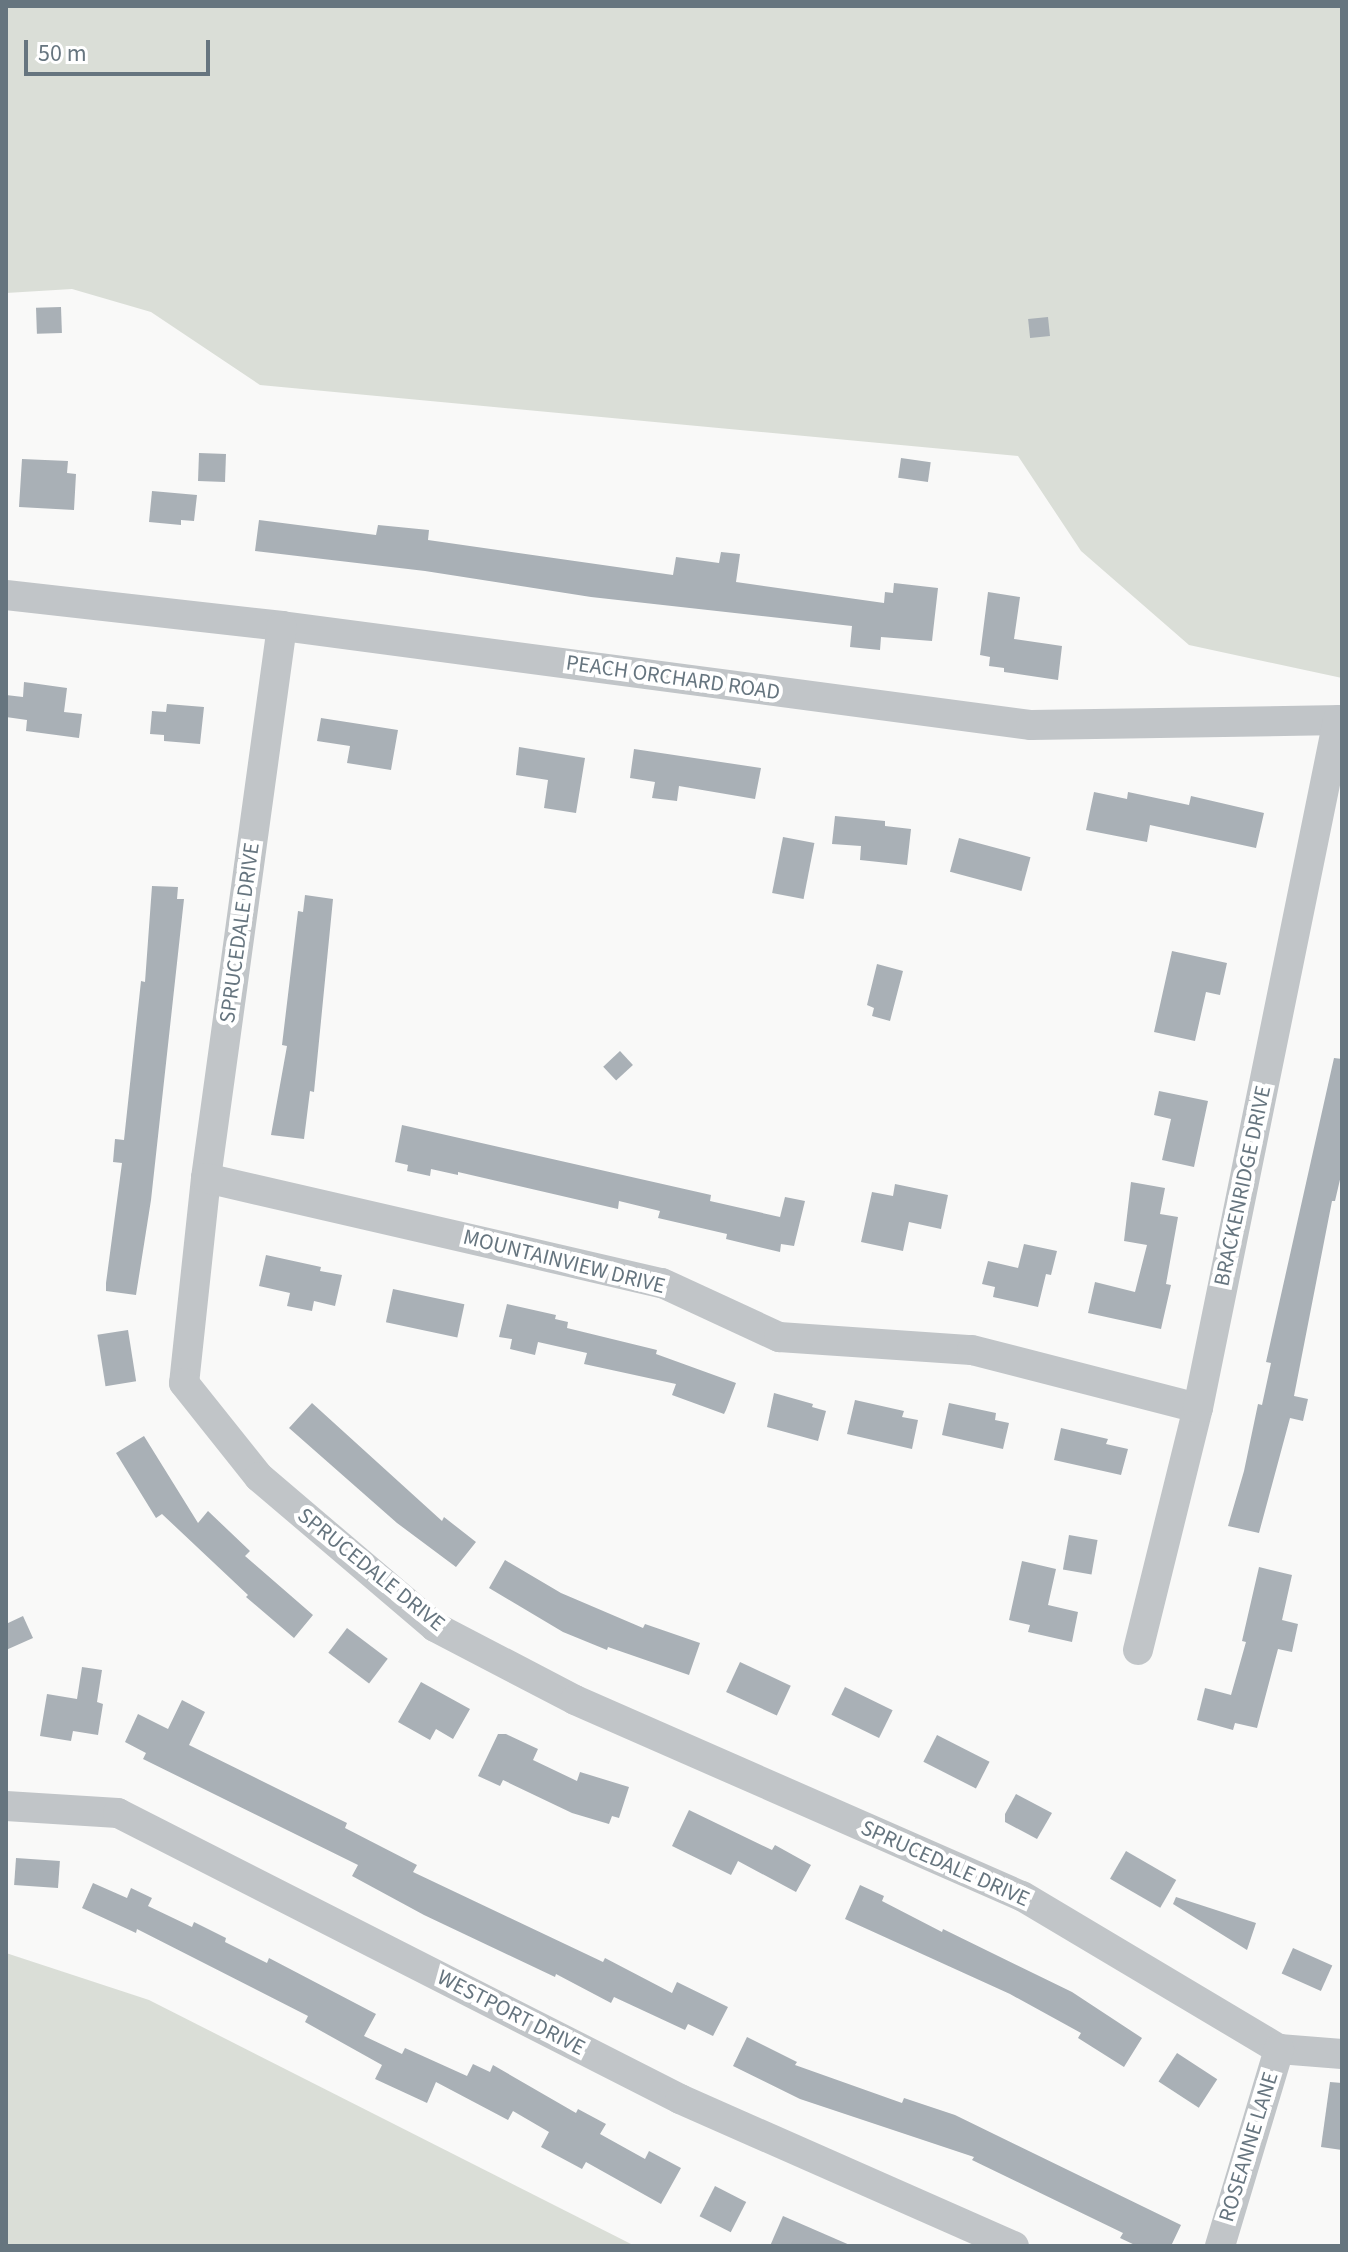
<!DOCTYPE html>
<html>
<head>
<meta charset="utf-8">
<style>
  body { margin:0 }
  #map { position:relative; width:1348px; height:2252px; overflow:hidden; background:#f9f9f8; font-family:"Source Sans 3",sans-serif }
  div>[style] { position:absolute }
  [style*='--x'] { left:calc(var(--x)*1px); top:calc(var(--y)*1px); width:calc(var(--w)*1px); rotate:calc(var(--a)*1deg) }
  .green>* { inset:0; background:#daded7 }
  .building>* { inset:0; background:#a9b0b6; transform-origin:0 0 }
  .minor>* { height:30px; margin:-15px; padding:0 15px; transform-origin:15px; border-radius:15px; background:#c1c5c8 }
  span { translate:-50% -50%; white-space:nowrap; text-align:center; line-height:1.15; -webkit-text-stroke:8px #fff; paint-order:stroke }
  .street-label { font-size:22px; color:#66757f }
  .frame { position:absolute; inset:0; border:8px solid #66757f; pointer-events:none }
  .scale { position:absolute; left:24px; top:40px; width:186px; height:36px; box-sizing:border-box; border:4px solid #66757f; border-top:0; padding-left:10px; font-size:24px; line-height:28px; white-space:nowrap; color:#66757f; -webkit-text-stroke:6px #fff; paint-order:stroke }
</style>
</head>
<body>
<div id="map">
  <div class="green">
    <i style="clip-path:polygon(6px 6px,1342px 6px,1342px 678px,1189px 645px,1081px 551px,1018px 456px,260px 385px,151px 312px,72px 289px,6px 293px)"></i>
    <i style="clip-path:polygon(6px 1953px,149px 2000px,635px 2246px,6px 2246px)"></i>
  </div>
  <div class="building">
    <i style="left:61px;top:307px;width:26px;height:25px;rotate:88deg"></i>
    <i style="left:1048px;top:317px;width:19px;height:20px;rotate:84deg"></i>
    <i style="left:199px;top:453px;width:27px;height:28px;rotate:2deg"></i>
    <i style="left:901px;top:458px;width:30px;height:20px;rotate:8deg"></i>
    <i style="clip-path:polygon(22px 459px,68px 461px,67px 473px,76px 474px,74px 510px,19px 507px)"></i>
    <i style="clip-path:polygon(152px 491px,197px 495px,194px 521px,181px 520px,181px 525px,149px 522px)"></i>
    <i style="clip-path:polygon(259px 520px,376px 535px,378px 525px,429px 530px,428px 540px,673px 575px,676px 557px,719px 563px,721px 552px,740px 554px,736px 582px,884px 603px,885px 592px,893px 593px,894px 583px,938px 588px,932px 641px,881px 637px,880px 650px,850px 647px,852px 626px,591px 597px,425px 571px,255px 551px)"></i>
    <i style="clip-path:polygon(988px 592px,1020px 597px,1014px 639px,1062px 646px,1058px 680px,1004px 672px,1004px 668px,989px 666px,990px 657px,980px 655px)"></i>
    <i style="clip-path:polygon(24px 682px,67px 688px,64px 712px,82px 714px,79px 738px,26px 731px,27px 720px,6px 717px,6px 695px,23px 697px)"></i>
    <i style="clip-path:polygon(167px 704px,204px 707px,200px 744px,164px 741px,164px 735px,150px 734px,152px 711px,166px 712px)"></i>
    <i style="clip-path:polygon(321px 718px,398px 730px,391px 770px,347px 763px,350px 746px,317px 741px)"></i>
    <i style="clip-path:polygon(519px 747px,585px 758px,576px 813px,544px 808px,548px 780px,516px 775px)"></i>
    <i style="clip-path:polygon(634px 749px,761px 768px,755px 799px,679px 786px,677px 801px,652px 798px,655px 782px,630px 778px)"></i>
    <i style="clip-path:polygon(1094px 792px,1127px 799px,1128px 792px,1189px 805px,1191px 796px,1264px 813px,1256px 848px,1150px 825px,1147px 842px,1086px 830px)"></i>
    <i style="clip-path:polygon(835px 816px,885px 821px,885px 826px,911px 829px,907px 865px,860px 860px,861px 846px,832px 844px)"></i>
    <i style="left:783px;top:837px;width:32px;height:57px;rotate:11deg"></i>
    <i style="left:959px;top:838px;width:74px;height:35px;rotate:15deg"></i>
    <i style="clip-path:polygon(152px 886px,178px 887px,177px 899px,184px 899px,151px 1200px,136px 1295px,106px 1291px,106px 1283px,122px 1163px,113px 1162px,115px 1139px,124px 1140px,141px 981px,145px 982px)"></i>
    <i style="clip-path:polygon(305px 895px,333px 899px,314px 1092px,310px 1091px,304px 1139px,271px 1135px,287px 1046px,282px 1045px,298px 911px,303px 912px)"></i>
    <i style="clip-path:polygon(1172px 951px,1227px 963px,1220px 995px,1206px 992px,1195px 1041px,1154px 1032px)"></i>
    <i style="clip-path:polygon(877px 964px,903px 971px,890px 1021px,872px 1016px,874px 1008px,867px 1005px)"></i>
    <i style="left:620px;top:1051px;width:19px;height:23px;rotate:47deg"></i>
    <i style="clip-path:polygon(1334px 1058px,1342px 1059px,1342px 1171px,1335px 1201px,1332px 1201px,1294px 1396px,1308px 1399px,1303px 1421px,1290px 1418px,1259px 1533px,1228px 1526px,1244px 1471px,1258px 1404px,1262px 1405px,1271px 1363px,1266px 1362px)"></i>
    <i style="clip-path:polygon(1159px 1091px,1208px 1101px,1194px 1167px,1162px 1160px,1171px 1119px,1154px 1115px)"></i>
    <i style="clip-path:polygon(402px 1125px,711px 1195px,710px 1201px,780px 1217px,785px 1197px,805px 1201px,794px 1246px,781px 1244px,780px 1252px,726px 1239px,727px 1234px,658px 1218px,660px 1211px,619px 1201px,618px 1209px,458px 1172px,458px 1175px,431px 1169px,430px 1176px,407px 1171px,408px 1165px,395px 1162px)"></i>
    <i style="clip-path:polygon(1131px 1182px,1165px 1188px,1160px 1214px,1178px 1217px,1166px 1284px,1171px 1285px,1161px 1329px,1088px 1313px,1095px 1282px,1135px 1292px,1147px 1245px,1124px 1241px)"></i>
    <i style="clip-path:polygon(895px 1184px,948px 1195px,941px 1229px,909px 1222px,903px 1251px,861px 1242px,872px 1192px,893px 1196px)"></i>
    <i style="clip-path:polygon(1024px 1244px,1057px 1251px,1051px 1275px,1046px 1274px,1038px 1307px,993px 1297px,995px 1287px,982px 1284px,988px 1261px,1018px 1268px)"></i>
    <i style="clip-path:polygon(266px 1255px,321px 1267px,320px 1271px,342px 1275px,335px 1306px,314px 1301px,312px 1311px,287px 1306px,290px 1293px,259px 1286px)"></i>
    <i style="left:393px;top:1289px;width:73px;height:34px;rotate:12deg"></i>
    <i style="clip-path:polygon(507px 1304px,556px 1315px,555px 1319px,568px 1322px,567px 1328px,657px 1350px,656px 1354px,736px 1383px,726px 1410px,724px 1414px,672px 1395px,676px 1384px,584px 1364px,587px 1353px,538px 1342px,535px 1355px,510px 1349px,512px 1339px,499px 1337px)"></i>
    <i style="left:128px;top:1330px;width:52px;height:31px;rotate:81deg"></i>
    <i style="clip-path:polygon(774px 1393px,813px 1404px,812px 1407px,826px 1411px,818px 1441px,767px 1427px)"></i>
    <i style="clip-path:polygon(855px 1400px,904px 1411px,902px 1417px,918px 1420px,912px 1449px,847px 1434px)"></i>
    <i style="clip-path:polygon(312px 1403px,442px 1521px,444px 1517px,476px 1542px,456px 1567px,397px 1523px,289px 1428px)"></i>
    <i style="clip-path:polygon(949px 1403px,996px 1413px,995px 1420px,1009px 1423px,1003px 1449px,942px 1435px)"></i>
    <i style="clip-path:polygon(1061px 1428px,1108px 1439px,1106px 1444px,1128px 1449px,1121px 1475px,1054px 1460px)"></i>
    <i style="clip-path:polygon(144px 1436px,198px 1523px,208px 1511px,250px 1551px,245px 1556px,313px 1615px,294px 1638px,246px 1597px,248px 1595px,162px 1514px,156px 1518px,116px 1453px)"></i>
    <i style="left:1069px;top:1535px;width:29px;height:35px;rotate:10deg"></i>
    <i style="clip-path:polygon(505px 1560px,561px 1593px,643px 1628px,645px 1624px,700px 1643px,689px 1675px,608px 1647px,607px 1650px,563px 1632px,489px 1588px)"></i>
    <i style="clip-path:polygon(1022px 1561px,1056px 1569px,1048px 1605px,1078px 1612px,1072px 1642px,1028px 1632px,1030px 1625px,1009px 1620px)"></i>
    <i style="clip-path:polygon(1259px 1567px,1292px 1575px,1282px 1620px,1298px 1624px,1292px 1652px,1278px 1649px,1257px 1728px,1235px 1723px,1233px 1730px,1197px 1720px,1205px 1688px,1231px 1695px,1246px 1642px,1242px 1641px)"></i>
    <i style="clip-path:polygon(23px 1616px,33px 1638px,6px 1650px,6px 1624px)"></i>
    <i style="left:347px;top:1628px;width:51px;height:31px;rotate:37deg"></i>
    <i style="left:740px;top:1662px;width:56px;height:33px;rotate:25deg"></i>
    <i style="clip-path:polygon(82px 1667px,102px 1670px,97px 1702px,103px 1704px,98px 1735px,73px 1731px,71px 1741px,40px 1736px,47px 1694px,77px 1699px)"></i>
    <i style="clip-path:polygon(421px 1682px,470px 1709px,453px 1739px,436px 1729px,430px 1740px,398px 1722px)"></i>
    <i style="left:845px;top:1687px;width:53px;height:31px;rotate:26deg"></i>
    <i style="clip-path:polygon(182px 1700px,205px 1712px,189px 1745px,347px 1823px,345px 1828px,417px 1865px,413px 1872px,603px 1962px,605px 1958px,672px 1993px,677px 1982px,728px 2007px,713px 2036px,688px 2024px,685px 2030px,614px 1997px,611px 2003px,556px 1974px,555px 1977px,424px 1915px,352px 1876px,358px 1865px,143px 1759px,146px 1753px,125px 1742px,138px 1714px,168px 1729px)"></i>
    <i style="clip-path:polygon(498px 1734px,506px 1734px,538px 1749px,533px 1760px,577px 1781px,580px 1772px,629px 1787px,619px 1818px,612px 1816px,609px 1824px,572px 1813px,503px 1780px,500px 1786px,478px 1776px)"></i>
    <i style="left:937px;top:1735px;width:59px;height:30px;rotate:27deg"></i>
    <i style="clip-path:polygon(1016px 1794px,1052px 1813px,1037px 1839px,1005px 1822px,1005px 1814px)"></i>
    <i style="clip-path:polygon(689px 1810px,772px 1850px,775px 1845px,811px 1865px,796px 1892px,738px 1861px,731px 1875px,672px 1846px)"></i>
    <i style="left:1126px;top:1851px;width:58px;height:32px;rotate:30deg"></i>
    <i style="left:16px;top:1858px;width:44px;height:27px;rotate:4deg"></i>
    <i style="clip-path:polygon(93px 1883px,127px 1898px,131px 1888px,152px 1898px,148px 1906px,192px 1927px,194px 1922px,226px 1938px,225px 1942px,267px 1963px,269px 1958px,376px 2014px,364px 2036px,402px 2054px,405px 2048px,467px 2076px,473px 2064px,490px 2072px,493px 2065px,576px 2113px,578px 2109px,606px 2124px,600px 2134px,645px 2159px,649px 2151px,681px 2168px,661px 2204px,586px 2162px,582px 2169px,541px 2147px,549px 2132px,513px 2111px,508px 2120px,436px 2082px,427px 2103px,375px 2079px,382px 2065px,305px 2022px,308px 2016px,137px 1929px,136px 1933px,82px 1908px)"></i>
    <i style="clip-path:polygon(860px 1885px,884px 1896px,882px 1901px,942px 1932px,943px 1929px,1072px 1992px,1142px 2038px,1124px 2067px,1078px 2038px,1081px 2033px,1010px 1994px,845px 1919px)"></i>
    <i style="clip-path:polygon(1176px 1897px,1256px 1923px,1247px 1950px,1173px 1904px)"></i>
    <i style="left:1293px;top:1948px;width:43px;height:28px;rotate:24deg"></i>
    <i style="clip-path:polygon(747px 2037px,797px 2062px,795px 2065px,902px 2103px,904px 2098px,955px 2115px,1181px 2225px,1171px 2246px,1137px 2246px,1120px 2238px,1123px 2233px,972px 2160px,974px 2157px,800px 2099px,733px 2066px)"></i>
    <i style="left:1177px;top:2053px;width:48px;height:34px;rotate:33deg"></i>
    <i style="clip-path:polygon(1330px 2082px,1342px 2083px,1342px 2150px,1321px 2147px)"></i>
    <i style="left:715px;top:2186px;width:35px;height:34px;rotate:27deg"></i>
    <i style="clip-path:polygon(783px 2216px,852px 2246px,770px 2246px)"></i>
  </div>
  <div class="minor">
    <i style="--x:6;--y:595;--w:278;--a:6.4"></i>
    <i style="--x:282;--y:626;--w:756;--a:7.53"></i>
    <i style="--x:1031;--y:725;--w:311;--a:-0.9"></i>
    <i style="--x:282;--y:626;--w:557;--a:97.84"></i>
    <i style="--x:206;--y:1178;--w:206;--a:96.1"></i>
    <i style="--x:184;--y:1383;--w:120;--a:51.4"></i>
    <i style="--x:259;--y:1477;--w:231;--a:40.4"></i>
    <i style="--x:435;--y:1627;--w:158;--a:27.5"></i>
    <i style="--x:575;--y:1700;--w:488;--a:23.7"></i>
    <i style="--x:1022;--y:1896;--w:299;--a:30.8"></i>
    <i style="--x:1279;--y:2049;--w:63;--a:4.5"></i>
    <i style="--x:206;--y:1178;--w:468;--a:13"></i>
    <i style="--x:662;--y:1283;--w:129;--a:24.8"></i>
    <i style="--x:779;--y:1337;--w:193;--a:3.9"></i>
    <i style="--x:972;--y:1350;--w:233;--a:14.4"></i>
    <i style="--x:1138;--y:1650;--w:249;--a:-76.1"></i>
    <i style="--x:1198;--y:1408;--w:702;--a:-78.5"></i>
    <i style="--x:6;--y:1806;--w:112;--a:3.6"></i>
    <i style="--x:118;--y:1813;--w:631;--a:26.97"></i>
    <i style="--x:680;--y:2099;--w:365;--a:23.8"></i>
    <i style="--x:1220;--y:2246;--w:206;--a:-73.3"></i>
  </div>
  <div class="street-label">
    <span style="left:673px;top:678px;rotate:8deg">PEACH ORCHARD ROAD</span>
    <span style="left:240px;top:933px;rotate:-82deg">SPRUCEDALE DRIVE</span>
    <span style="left:1243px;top:1186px;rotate:-78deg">BRACKENRIDGE DRIVE</span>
    <span style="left:564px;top:1262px;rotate:14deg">MOUNTAINVIEW DRIVE</span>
    <span style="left:371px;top:1570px;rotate:39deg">SPRUCEDALE DRIVE</span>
    <span style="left:945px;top:1864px;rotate:24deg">SPRUCEDALE DRIVE</span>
    <span style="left:511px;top:2013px;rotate:27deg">WESTPORT DRIVE</span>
    <span style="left:1249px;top:2147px;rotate:-73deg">ROSEANNE LANE</span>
  </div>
  <div class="frame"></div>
  <div class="scale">50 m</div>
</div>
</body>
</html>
